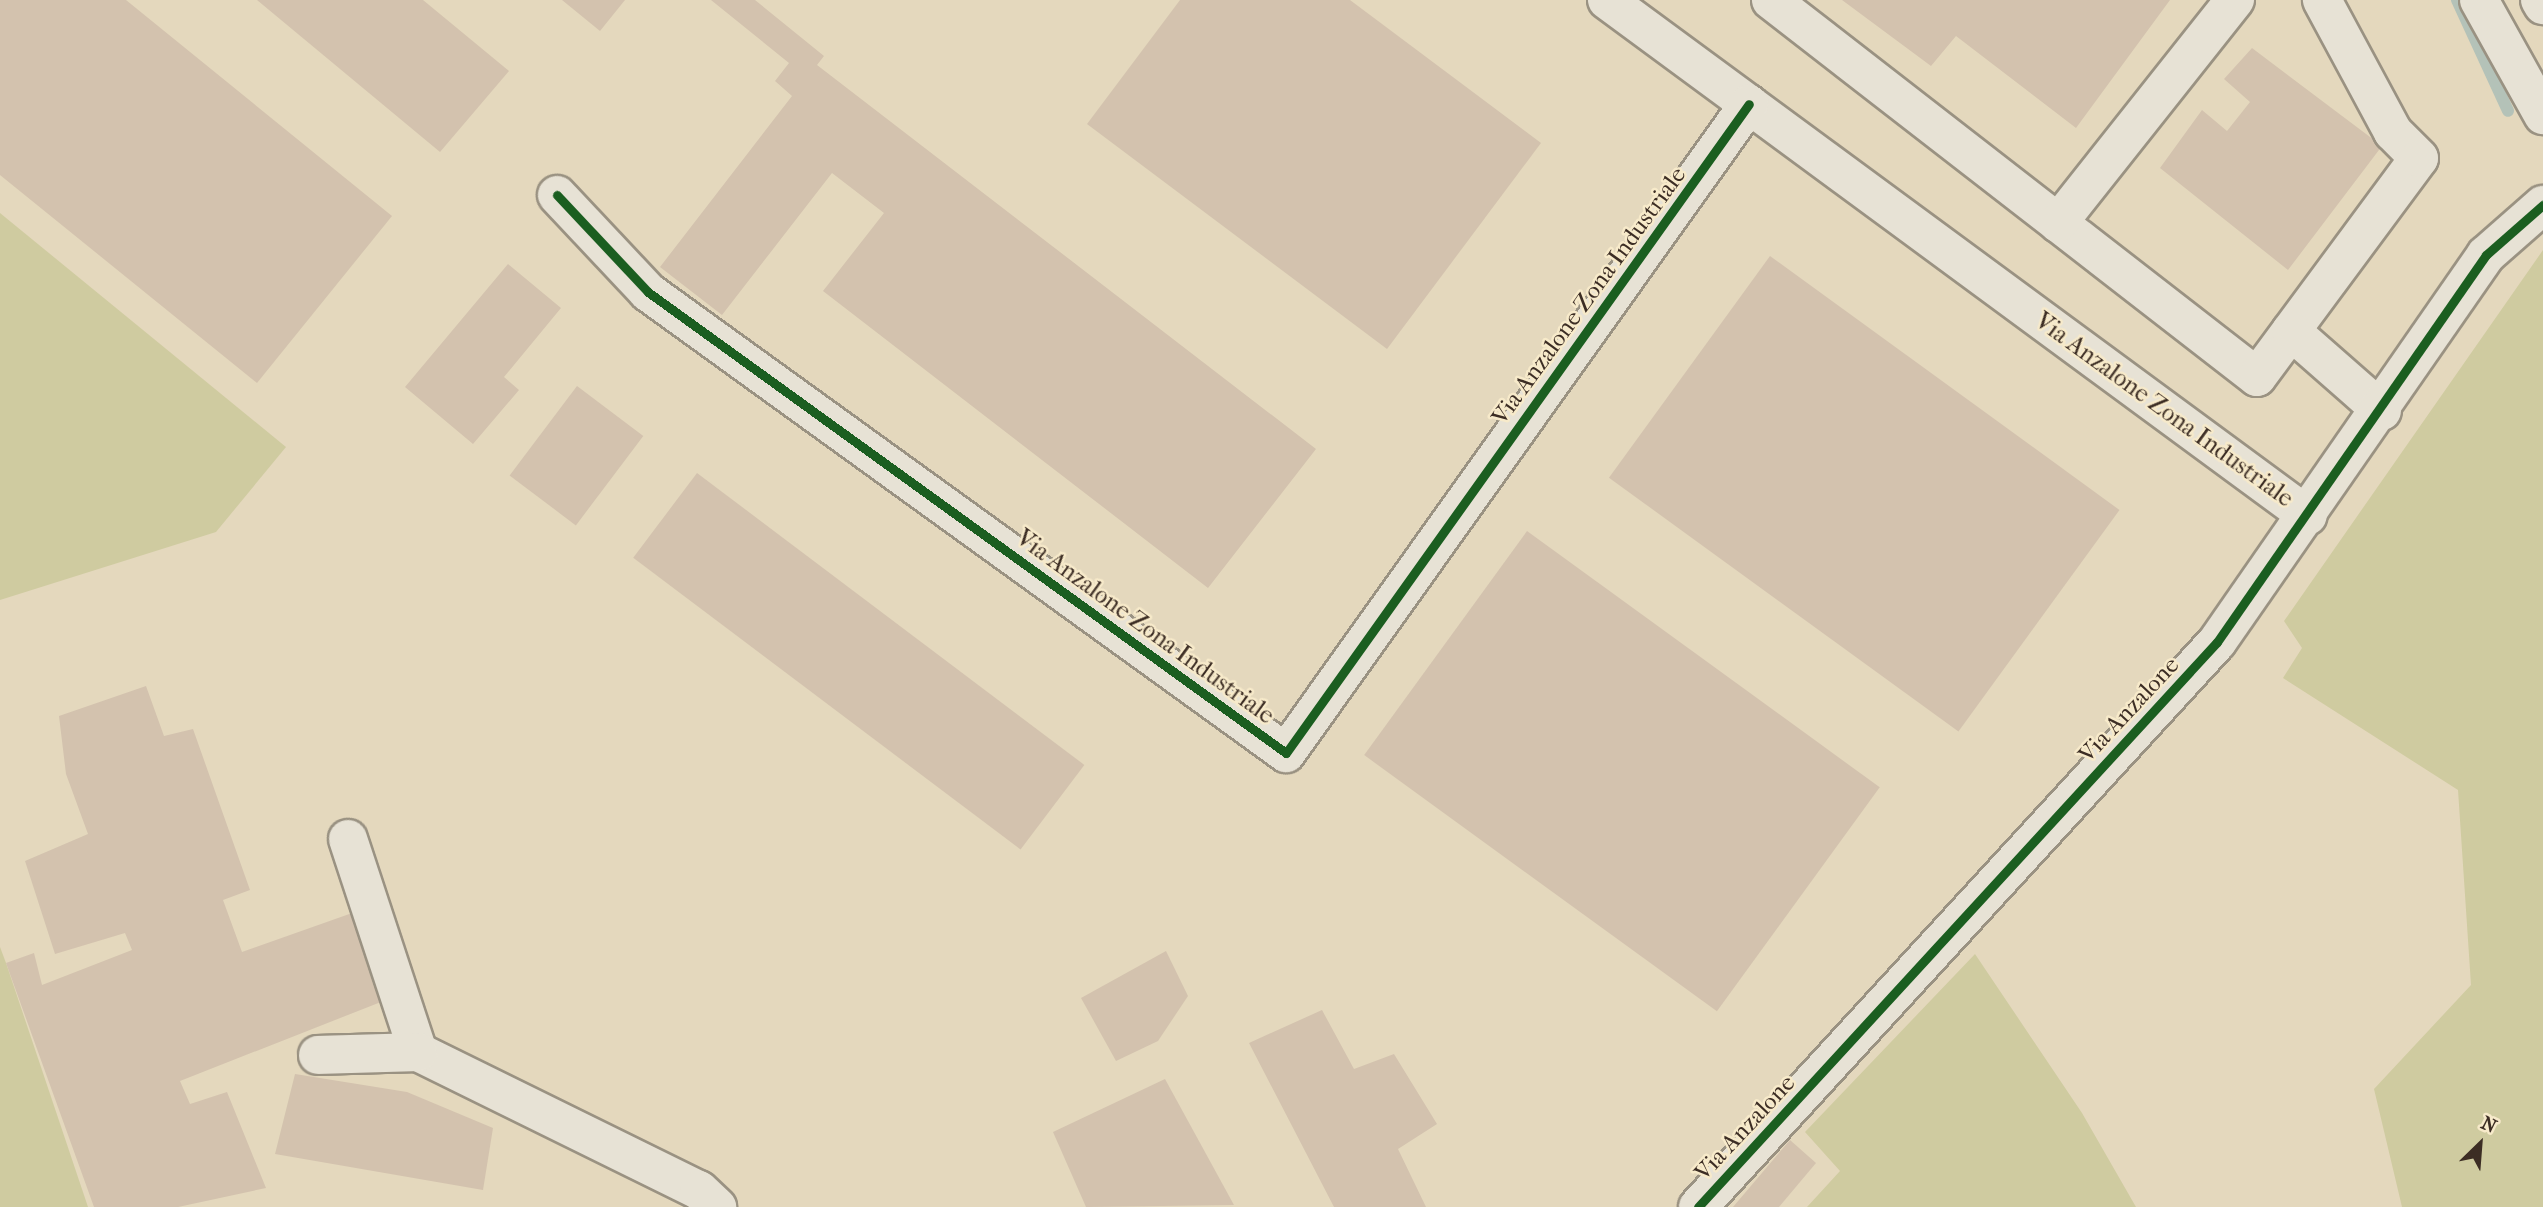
<!DOCTYPE html>
<html>
<head>
<meta charset="utf-8">
<style>
  body { margin:0 }
  #map { position:relative; width:2543px; height:1207px; overflow:hidden; background:#e4d8bd; font-family:"IM FELL French Canon",serif }
  div>[style] { position:absolute }
  [style*='--x'] { left:calc(var(--x)*1px); top:calc(var(--y)*1px); width:calc(var(--w)*1px); rotate:calc(var(--a)*1deg) }
  .green>* { inset:0; background:#cfcba0 }
  .stream>* { height:12px; margin:-6px; padding:0 6px; transform-origin:6px; border-radius:6px; background:#b4c2b8 }
  .building>* { inset:0; background:#d3c2ae; transform-origin:0 0 }
  .roads { filter:drop-shadow(2px 0 #9a9282) drop-shadow(-2px 0 #9a9282) drop-shadow(0 2px #9a9282) drop-shadow(0 -2px #9a9282) }
  .minor>* { height:38px; margin:-19px; padding:0 19px; transform-origin:19px; border-radius:19px; background:#e7e2d5 }
  .cycleway>* { height:9px; margin:-4.5px; padding:0 4.5px; transform-origin:4.5px; border-radius:4.5px; background:#1b5e20 }
  span { translate:-50% -50%; white-space:nowrap; text-align:center; line-height:1.15; -webkit-text-stroke:5px #f7eaca; paint-order:stroke }
  .street-label { font-size:24px; color:#3c2d24 }
  .north { position:absolute; left:2445px; top:1109px; width:70px; height:70px; -webkit-text-stroke:5px #f7eaca; paint-order:stroke; rotate:25deg; font-size:19px; font-weight:700; line-height:28px; text-align:center; color:#3c2d24 }
  .north::after { content:''; display:block; margin:auto; width:24px; height:32px; background:#3c2d24; clip-path:polygon(50% 0,100% 100%,50% 72%,0 100%) }
</style>
</head>
<body>
<div id="map">
  <div class="green">
    <i style="clip-path:polygon(0 213px,286px 447px,216px 532px,0 600px)"></i>
    <i style="clip-path:polygon(2543px 250px,2543px 1207px,2402px 1207px,2374px 1089px,2471px 985px,2458px 790px,2283px 678px,2302px 648px,2284px 621px)"></i>
    <i style="clip-path:polygon(0 947px,6px 963px,88px 1207px,0 1207px)"></i>
    <i style="clip-path:polygon(1975px 954px,2082px 1113px,2136px 1207px,1807px 1207px,1840px 1171px,1805px 1132px)"></i>
  </div>
  <div class="stream">
    <i style="--x:2457;--y:0;--w:122;--a:65.3"></i>
  </div>
  <div class="building">
    <i style="clip-path:polygon(0 0,126px 0,392px 216px,257px 383px,0 175px)"></i>
    <i style="clip-path:polygon(257px 0,423px 0,509px 71px,440px 152px)"></i>
    <i style="clip-path:polygon(562px 0,625px 0,600px 31px)"></i>
    <i style="clip-path:polygon(711px 0,755px 0,824px 56px,817px 65px,1316px 449px,1208px 588px,823px 291px,884px 213px,832px 173px,722px 315px,660px 267px,792px 96px,775px 81px,789px 63px)"></i>
    <i style="clip-path:polygon(1180px 0,1350px 0,1541px 143px,1387px 349px,1087px 124px)"></i>
    <i style="clip-path:polygon(1842px 0,2170px 0,2076px 128px,1956px 36px,1931px 66px)"></i>
    <i style="clip-path:polygon(2252px 48px,2382px 146px,2288px 270px,2160px 168px,2202px 110px,2227px 131px,2250px 102px,2224px 79px)"></i>
    <i style="left:1770px;top:256px;width:432px;height:274px;rotate:36deg"></i>
    <i style="clip-path:polygon(508px 264px,561px 308px,504px 377px,519px 390px,473px 444px,405px 387px)"></i>
    <i style="left:577px;top:386px;width:83px;height:112px;rotate:37deg"></i>
    <i style="left:697px;top:473px;width:485px;height:106px;rotate:37deg"></i>
    <i style="left:1527px;top:531px;width:436px;height:277px;rotate:36deg"></i>
    <i style="clip-path:polygon(146px 686px,164px 736px,193px 729px,250px 890px,223px 900px,242px 952px,355px 912px,386px 1000px,180px 1081px,190px 1104px,227px 1092px,266px 1188px,178px 1207px,94px 1207px,6px 963px,34px 953px,42px 985px,132px 950px,125px 933px,55px 954px,25px 861px,88px 834px,66px 774px,59px 716px)"></i>
    <i style="clip-path:polygon(1166px 951px,1188px 996px,1158px 1041px,1116px 1061px,1081px 998px)"></i>
    <i style="clip-path:polygon(1322px 1010px,1354px 1069px,1394px 1054px,1437px 1124px,1398px 1149px,1426px 1207px,1334px 1207px,1249px 1043px)"></i>
    <i style="clip-path:polygon(295px 1074px,407px 1092px,493px 1128px,483px 1190px,275px 1154px)"></i>
    <i style="clip-path:polygon(1165px 1079px,1234px 1205px,1086px 1207px,1053px 1132px)"></i>
    <i style="clip-path:polygon(1790px 1140px,1816px 1163px,1779px 1207px,1733px 1207px)"></i>
  </div>
  <div class="roads">
    <div class="minor">
      <i style="--x:1607;--y:0;--w:870;--a:36.36"></i>
      <i style="--x:1771;--y:0;--w:615;--a:37.8"></i>
      <i style="--x:2257;--y:377;--w:272;--a:-53.5"></i>
      <i style="--x:2419;--y:158;--w:37;--a:-135"></i>
      <i style="--x:2393;--y:132;--w:150;--a:-118.3"></i>
      <i style="--x:2479;--y:0;--w:132;--a:60.9"></i>
      <i style="--x:2540;--y:0;--w:6;--a:59"></i>
      <i style="--x:557;--y:195;--w:133;--a:46.8"></i>
      <i style="--x:648;--y:292;--w:787;--a:35.85"></i>
      <i style="--x:1286;--y:753;--w:797;--a:-54.5"></i>
      <i style="--x:2058;--y:223;--w:285;--a:-51.6"></i>
      <i style="--x:2291;--y:331;--w:121;--a:41.3"></i>
      <i style="--x:348;--y:839;--w:224;--a:71.8"></i>
      <i style="--x:418;--y:1052;--w:313;--a:26.2"></i>
      <i style="--x:699;--y:1190;--w:25;--a:43"></i>
      <i style="--x:318;--y:1055;--w:100;--a:-1.7"></i>
      <i style="--x:1698;--y:1207;--w:767;--a:-47.43"></i>
      <i style="--x:2217;--y:642;--w:471;--a:-55.2"></i>
      <i style="--x:2486;--y:255;--w:76;--a:-41.3"></i>
    </div>
  </div>
  <div class="cycleway">
    <i style="--x:557;--y:195;--w:133;--a:46.8"></i>
    <i style="--x:648;--y:292;--w:787;--a:35.85"></i>
    <i style="--x:1286;--y:753;--w:797;--a:-54.5"></i>
    <i style="--x:1698;--y:1207;--w:767;--a:-47.43"></i>
    <i style="--x:2217;--y:642;--w:471;--a:-55.2"></i>
    <i style="--x:2486;--y:255;--w:76;--a:-41.3"></i>
  </div>
  <div class="street-label">
    <span style="left:1589px;top:296px;rotate:-54deg">Via Anzalone Zona Industriale</span>
    <span style="left:2164px;top:410px;rotate:36deg">Via Anzalone Zona Industriale</span>
    <span style="left:1145px;top:627px;rotate:36deg">Via Anzalone Zona Industriale</span>
    <span style="left:2129px;top:710px;rotate:-47deg">Via Anzalone</span>
    <span style="left:1745px;top:1128px;rotate:-47deg">Via Anzalone</span>
  </div>
  <div class="north">N</div>
</div>
</body>
</html>
